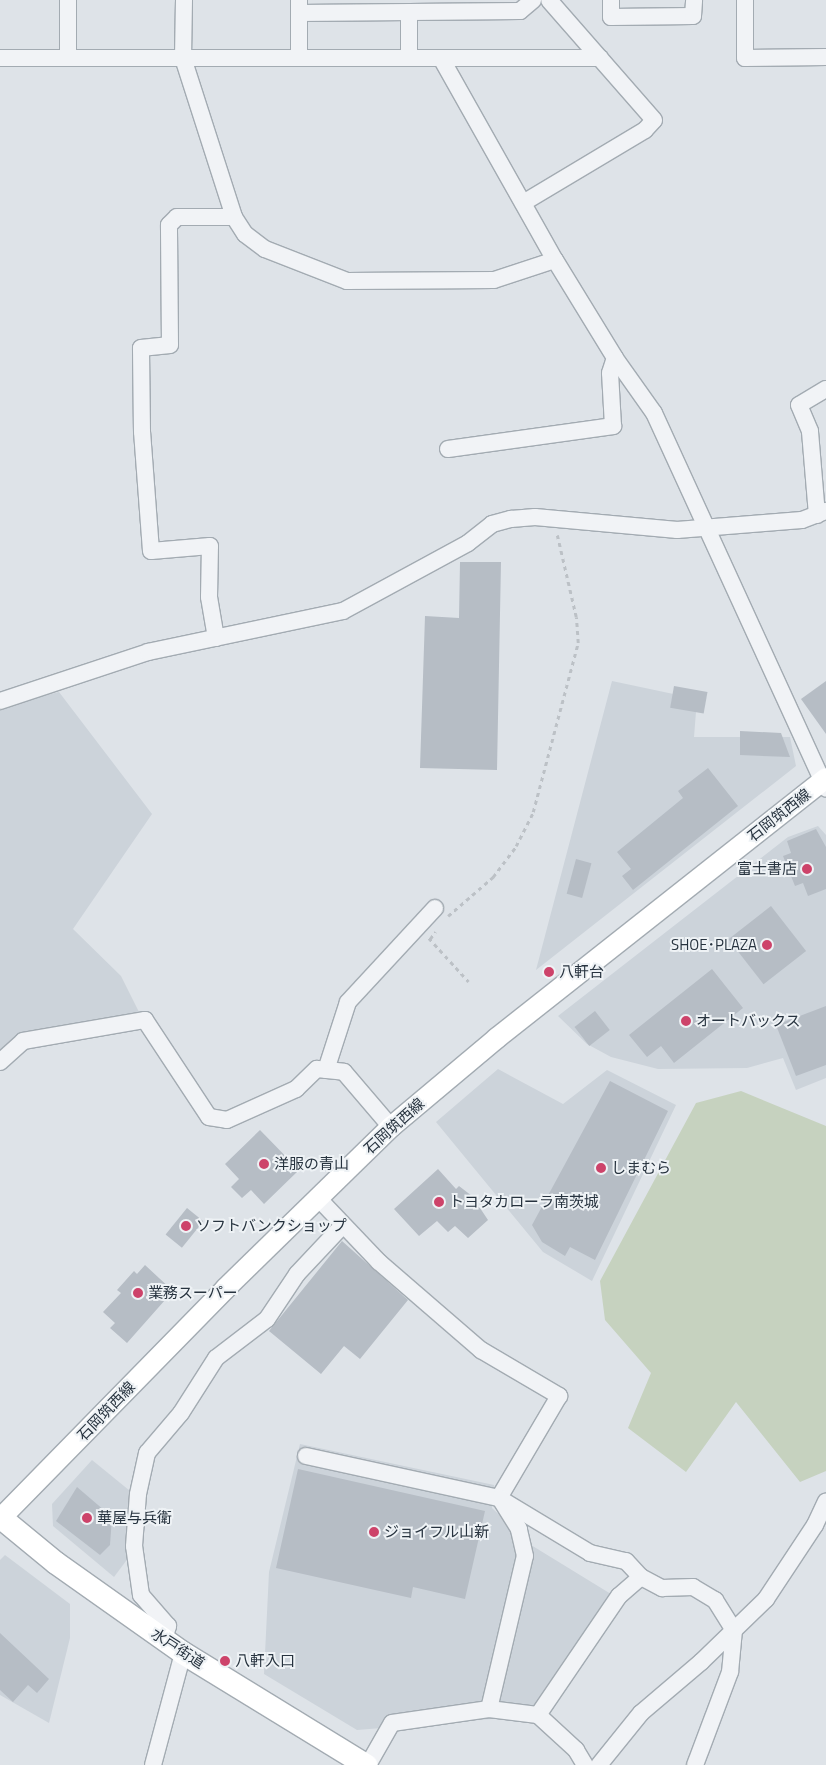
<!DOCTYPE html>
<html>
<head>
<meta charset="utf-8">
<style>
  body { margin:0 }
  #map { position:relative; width:826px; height:1765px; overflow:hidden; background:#dee3e8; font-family:"Titillium Web","Noto Sans JP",sans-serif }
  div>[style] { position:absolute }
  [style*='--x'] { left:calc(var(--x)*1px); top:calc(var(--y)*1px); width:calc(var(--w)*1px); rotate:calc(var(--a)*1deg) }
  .built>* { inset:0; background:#ccd3da }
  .green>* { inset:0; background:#c6d2bf }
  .building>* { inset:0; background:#b6bdc5; transform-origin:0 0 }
  .path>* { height:2.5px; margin-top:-1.25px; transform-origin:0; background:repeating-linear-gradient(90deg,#bcc1c6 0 4px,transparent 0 8px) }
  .roads { filter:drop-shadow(1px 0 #a3abb2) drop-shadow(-1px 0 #a3abb2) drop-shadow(0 1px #a3abb2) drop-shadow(0 -1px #a3abb2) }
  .minor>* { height:16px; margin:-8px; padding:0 8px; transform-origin:8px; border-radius:8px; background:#f1f3f6 }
  .major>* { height:20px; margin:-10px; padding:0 10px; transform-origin:10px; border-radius:10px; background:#fff }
  .highway>* { height:22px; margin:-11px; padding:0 11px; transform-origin:11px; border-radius:11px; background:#fff }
  .dots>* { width:14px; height:14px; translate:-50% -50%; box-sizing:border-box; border:2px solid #eef2f5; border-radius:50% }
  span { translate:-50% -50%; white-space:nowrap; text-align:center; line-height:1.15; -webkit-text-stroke:4px #eef2f5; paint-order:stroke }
  .street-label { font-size:15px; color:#27333f }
  .poi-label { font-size:15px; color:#27333f }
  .right { translate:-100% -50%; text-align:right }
  .left { translate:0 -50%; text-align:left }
</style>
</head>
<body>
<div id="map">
  <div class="built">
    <i style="clip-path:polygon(612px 681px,697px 699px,694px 737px,790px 737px,796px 766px,536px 970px)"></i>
    <i style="clip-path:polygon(59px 692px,152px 814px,73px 929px,121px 976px,140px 1014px,20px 1033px,0 1051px,0 707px)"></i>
    <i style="clip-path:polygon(818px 826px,826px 835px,826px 1078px,796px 1090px,783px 1058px,747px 1068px,658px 1069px,611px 1057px,587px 1044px,558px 1016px,788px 837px)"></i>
    <i style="clip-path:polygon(498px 1069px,563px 1104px,607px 1070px,676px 1105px,592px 1281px,543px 1252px,436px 1122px)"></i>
    <i style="clip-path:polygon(300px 1444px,494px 1485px,492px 1508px,531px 1545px,624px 1602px,541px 1727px,517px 1717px,357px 1730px,264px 1674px,269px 1572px)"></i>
    <i style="clip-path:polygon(92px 1460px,135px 1495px,129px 1557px,114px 1577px,53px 1526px,52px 1504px)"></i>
    <i style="clip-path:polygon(5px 1555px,70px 1604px,70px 1638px,49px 1723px,0 1695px,0 1560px)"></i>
  </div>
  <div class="green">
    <i style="clip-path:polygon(741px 1091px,826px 1126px,826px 1471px,800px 1482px,736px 1402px,686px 1472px,628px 1428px,651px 1373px,605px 1320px,600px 1281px,696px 1103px)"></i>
  </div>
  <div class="building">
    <i style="clip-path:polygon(460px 562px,501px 562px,497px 770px,420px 768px,425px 616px,459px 618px)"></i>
    <i style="clip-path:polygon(826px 681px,826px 734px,801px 699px)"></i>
    <i style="left:674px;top:686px;width:34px;height:22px;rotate:10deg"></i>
    <i style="clip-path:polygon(740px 731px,781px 733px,790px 757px,740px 755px)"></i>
    <i style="clip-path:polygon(708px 768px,738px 806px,633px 890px,622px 876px,631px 869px,617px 852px,683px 798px,678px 791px)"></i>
    <i style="clip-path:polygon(816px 829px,826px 847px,826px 889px,808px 896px,803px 883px,795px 886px,783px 856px,791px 853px,787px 841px)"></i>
    <i style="left:576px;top:859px;width:16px;height:36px;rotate:15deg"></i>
    <i style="left:771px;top:906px;width:57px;height:54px;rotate:52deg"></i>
    <i style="clip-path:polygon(712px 969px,743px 1008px,674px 1063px,661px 1046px,647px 1057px,629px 1035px)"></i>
    <i style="clip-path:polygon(826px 1006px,826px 1065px,796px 1076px,776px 1025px)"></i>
    <i style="left:595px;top:1011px;width:24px;height:26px;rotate:52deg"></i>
    <i style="clip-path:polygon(610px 1081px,668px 1111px,595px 1260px,570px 1247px,565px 1256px,542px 1242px,532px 1225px)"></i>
    <i style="clip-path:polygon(260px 1130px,299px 1170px,264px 1204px,251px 1190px,242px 1198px,231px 1187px,239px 1179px,225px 1164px)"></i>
    <i style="clip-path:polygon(438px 1169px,456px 1189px,459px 1186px,472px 1196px,488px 1220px,468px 1238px,455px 1226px,448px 1232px,437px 1221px,419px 1236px,394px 1209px)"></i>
    <i style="left:187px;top:1208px;width:21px;height:34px;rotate:39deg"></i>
    <i style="clip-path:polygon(342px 1241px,408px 1300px,360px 1359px,344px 1346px,321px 1374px,269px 1331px)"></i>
    <i style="clip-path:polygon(145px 1265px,173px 1291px,127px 1343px,110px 1328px,115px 1323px,103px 1312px,121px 1293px,117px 1290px,134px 1271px,137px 1274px)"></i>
    <i style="clip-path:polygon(298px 1469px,485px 1511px,465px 1599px,413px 1587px,411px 1598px,276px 1568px)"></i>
    <i style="clip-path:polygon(77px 1487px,112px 1517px,110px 1545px,100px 1555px,56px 1521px)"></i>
    <i style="clip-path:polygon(0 1633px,49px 1679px,37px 1693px,28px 1685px,13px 1702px,0 1690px)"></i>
  </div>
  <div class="path">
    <i style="--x:448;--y:916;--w:60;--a:-40.9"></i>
    <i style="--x:493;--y:877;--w:39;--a:-53"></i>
    <i style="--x:516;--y:846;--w:38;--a:-63"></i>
    <i style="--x:533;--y:812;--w:175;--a:-75.1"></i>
    <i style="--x:578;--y:643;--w:26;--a:-94"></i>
    <i style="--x:576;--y:617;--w:84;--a:-103"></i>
    <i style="--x:429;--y:938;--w:59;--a:47.7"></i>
    <i style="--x:430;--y:939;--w:9;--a:-54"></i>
  </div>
  <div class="roads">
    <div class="minor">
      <i style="--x:184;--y:0;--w:58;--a:91"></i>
      <i style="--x:183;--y:58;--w:167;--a:72.2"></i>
      <i style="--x:234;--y:217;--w:20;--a:57"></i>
      <i style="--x:245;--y:234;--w:25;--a:37"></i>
      <i style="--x:265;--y:249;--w:88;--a:21.3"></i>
      <i style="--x:347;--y:281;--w:147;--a:-0.4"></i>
      <i style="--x:494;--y:280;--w:64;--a:-18.2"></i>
      <i style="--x:299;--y:0;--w:58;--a:90"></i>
      <i style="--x:611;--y:0;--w:17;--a:90"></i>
      <i style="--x:611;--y:17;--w:82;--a:-0.7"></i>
      <i style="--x:693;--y:16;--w:16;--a:-86"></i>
      <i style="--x:745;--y:0;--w:58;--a:90"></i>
      <i style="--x:745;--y:58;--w:81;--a:-0.7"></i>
      <i style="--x:299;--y:13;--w:221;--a:-0.5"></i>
      <i style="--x:520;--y:11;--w:17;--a:-40"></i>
      <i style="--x:409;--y:13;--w:45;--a:90"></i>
      <i style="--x:0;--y:58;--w:600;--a:0"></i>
      <i style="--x:68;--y:58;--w:58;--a:-90"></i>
      <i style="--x:441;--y:58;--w:232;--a:60.6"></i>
      <i style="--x:555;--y:260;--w:115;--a:58.5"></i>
      <i style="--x:615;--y:358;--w:67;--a:54.7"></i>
      <i style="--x:654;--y:413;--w:413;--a:65.4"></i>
      <i style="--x:523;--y:203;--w:142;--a:-30.9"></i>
      <i style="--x:645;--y:130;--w:13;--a:-48"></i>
      <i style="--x:654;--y:120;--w:159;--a:-131.2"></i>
      <i style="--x:448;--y:449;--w:167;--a:-7.9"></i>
      <i style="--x:613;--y:426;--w:53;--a:-93.2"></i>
      <i style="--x:610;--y:373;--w:16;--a:-72"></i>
      <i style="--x:817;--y:515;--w:84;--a:-94.8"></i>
      <i style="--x:810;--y:431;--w:28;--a:-113"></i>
      <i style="--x:799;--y:405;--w:31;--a:-31"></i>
      <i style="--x:216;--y:638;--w:42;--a:-99.7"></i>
      <i style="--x:209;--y:597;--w:51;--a:-88.9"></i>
      <i style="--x:210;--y:546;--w:59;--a:175.2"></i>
      <i style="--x:151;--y:551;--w:119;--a:-94.3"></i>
      <i style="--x:142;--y:432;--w:84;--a:-90.7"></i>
      <i style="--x:141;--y:348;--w:29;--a:-6"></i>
      <i style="--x:170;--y:345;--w:120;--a:-90.5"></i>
      <i style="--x:169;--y:225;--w:11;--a:-45"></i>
      <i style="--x:177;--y:217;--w:57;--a:0"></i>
      <i style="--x:0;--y:701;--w:156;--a:-18.3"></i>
      <i style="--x:148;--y:652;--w:199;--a:-11.9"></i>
      <i style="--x:343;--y:611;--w:142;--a:-28.5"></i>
      <i style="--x:468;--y:543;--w:31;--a:-38"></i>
      <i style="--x:492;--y:524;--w:20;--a:-15"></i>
      <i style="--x:511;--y:519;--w:24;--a:-5"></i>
      <i style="--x:535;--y:517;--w:143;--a:5.2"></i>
      <i style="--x:677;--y:530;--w:125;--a:-4.6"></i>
      <i style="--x:802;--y:520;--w:26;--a:-21"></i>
      <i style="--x:0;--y:1062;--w:31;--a:-42"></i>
      <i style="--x:23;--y:1041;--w:124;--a:-9.8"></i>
      <i style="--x:145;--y:1020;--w:116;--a:56.6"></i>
      <i style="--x:209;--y:1117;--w:18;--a:9"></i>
      <i style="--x:227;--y:1120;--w:76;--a:-24.2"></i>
      <i style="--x:296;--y:1089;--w:29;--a:-44"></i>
      <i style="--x:317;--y:1069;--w:27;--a:6"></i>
      <i style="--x:344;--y:1072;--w:72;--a:49.5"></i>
      <i style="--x:326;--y:1070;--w:71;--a:-72.1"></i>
      <i style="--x:348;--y:1002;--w:128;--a:-47.2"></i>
      <i style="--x:318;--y:1198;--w:88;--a:46.4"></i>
      <i style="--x:379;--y:1262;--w:135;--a:40.8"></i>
      <i style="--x:481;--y:1350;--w:91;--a:30.5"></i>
      <i style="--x:559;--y:1396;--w:118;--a:120.5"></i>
      <i style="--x:306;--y:1456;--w:198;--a:12.3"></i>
      <i style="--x:499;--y:1498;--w:106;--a:31.1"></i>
      <i style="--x:590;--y:1553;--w:37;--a:13"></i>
      <i style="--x:626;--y:1561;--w:22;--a:47"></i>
      <i style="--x:641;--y:1577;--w:24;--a:28"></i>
      <i style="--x:662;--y:1588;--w:31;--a:-2"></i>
      <i style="--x:693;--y:1587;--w:26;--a:31"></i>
      <i style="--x:715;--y:1600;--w:36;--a:58"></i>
      <i style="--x:734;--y:1630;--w:42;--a:95.4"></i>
      <i style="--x:730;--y:1672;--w:99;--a:110.6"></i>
      <i style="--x:164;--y:1640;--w:15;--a:-74"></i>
      <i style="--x:168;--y:1626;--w:41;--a:-131.1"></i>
      <i style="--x:141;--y:1595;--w:49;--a:-98.1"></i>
      <i style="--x:134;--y:1546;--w:52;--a:-85.6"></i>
      <i style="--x:138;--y:1494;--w:42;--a:-77.6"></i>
      <i style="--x:147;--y:1453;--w:52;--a:-49.6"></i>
      <i style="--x:181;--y:1413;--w:65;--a:-57.5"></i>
      <i style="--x:216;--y:1358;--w:64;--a:-37.4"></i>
      <i style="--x:267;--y:1319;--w:54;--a:-56.3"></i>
      <i style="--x:297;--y:1274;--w:67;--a:-46.8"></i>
      <i style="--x:489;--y:1709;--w:157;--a:-76.8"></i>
      <i style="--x:525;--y:1556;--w:28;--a:-103"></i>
      <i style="--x:519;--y:1529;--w:36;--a:-122"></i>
      <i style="--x:538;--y:1715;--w:144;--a:-55.8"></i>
      <i style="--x:619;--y:1596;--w:29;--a:-41"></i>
      <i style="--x:153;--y:1765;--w:116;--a:-75"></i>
      <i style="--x:368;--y:1765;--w:48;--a:-60.3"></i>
      <i style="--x:392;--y:1723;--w:98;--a:-8.2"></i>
      <i style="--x:489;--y:1709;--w:49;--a:7"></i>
      <i style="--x:538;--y:1715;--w:52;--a:42.6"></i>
      <i style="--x:576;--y:1750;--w:17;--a:59"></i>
      <i style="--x:599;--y:1765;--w:67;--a:-51.1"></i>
      <i style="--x:641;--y:1713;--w:79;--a:-40.4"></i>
      <i style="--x:701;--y:1662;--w:91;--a:-44.1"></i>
      <i style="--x:766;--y:1599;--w:89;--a:-56.5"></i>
      <i style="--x:815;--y:1525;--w:26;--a:-65"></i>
    </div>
    <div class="major">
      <i style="--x:1;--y:1518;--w:322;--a:-45.6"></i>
      <i style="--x:226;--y:1288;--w:231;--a:-44.3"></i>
      <i style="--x:391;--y:1127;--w:138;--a:-40"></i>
      <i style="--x:497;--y:1038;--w:419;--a:-38.3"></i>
    </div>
    <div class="highway">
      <i style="--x:0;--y:1517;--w:72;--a:39.4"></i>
      <i style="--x:56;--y:1563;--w:156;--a:35.3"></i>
      <i style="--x:183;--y:1653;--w:215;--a:31.5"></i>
    </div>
  </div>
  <div class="dots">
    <i style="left:807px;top:869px;background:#cd436a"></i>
    <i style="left:767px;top:945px;background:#cd436a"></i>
    <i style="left:549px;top:972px;background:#cd436a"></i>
    <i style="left:686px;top:1021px;background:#cd436a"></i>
    <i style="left:264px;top:1164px;background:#cd436a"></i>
    <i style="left:601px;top:1168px;background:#cd436a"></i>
    <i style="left:439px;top:1202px;background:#cd436a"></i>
    <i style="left:186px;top:1226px;background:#cd436a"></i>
    <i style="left:138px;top:1293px;background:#cd436a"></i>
    <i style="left:87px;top:1518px;background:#cd436a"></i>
    <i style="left:374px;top:1532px;background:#cd436a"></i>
    <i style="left:225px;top:1661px;background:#cd436a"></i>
  </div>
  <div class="street-label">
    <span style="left:779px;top:815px;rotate:-38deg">石岡筑西線</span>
    <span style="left:394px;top:1126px;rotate:-42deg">石岡筑西線</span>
    <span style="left:106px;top:1411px;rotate:-46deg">石岡筑西線</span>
    <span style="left:178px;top:1648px;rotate:33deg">水戸街道</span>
  </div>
  <div class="poi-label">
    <span class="right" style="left:797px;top:869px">富士書店</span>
    <span class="right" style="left:757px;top:945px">SHOE･PLAZA</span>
    <span class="left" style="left:559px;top:972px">八軒台</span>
    <span class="left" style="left:696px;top:1021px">オートバックス</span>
    <span class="left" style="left:274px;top:1164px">洋服の青山</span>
    <span class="left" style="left:611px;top:1168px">しまむら</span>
    <span class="left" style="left:449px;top:1202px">トヨタカローラ南茨城</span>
    <span class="left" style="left:196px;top:1226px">ソフトバンクショップ</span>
    <span class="left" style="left:148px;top:1293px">業務スーパー</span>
    <span class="left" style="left:97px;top:1518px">華屋与兵衛</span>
    <span class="left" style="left:384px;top:1532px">ジョイフル山新</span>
    <span class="left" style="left:235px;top:1661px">八軒入口</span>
  </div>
</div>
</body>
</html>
